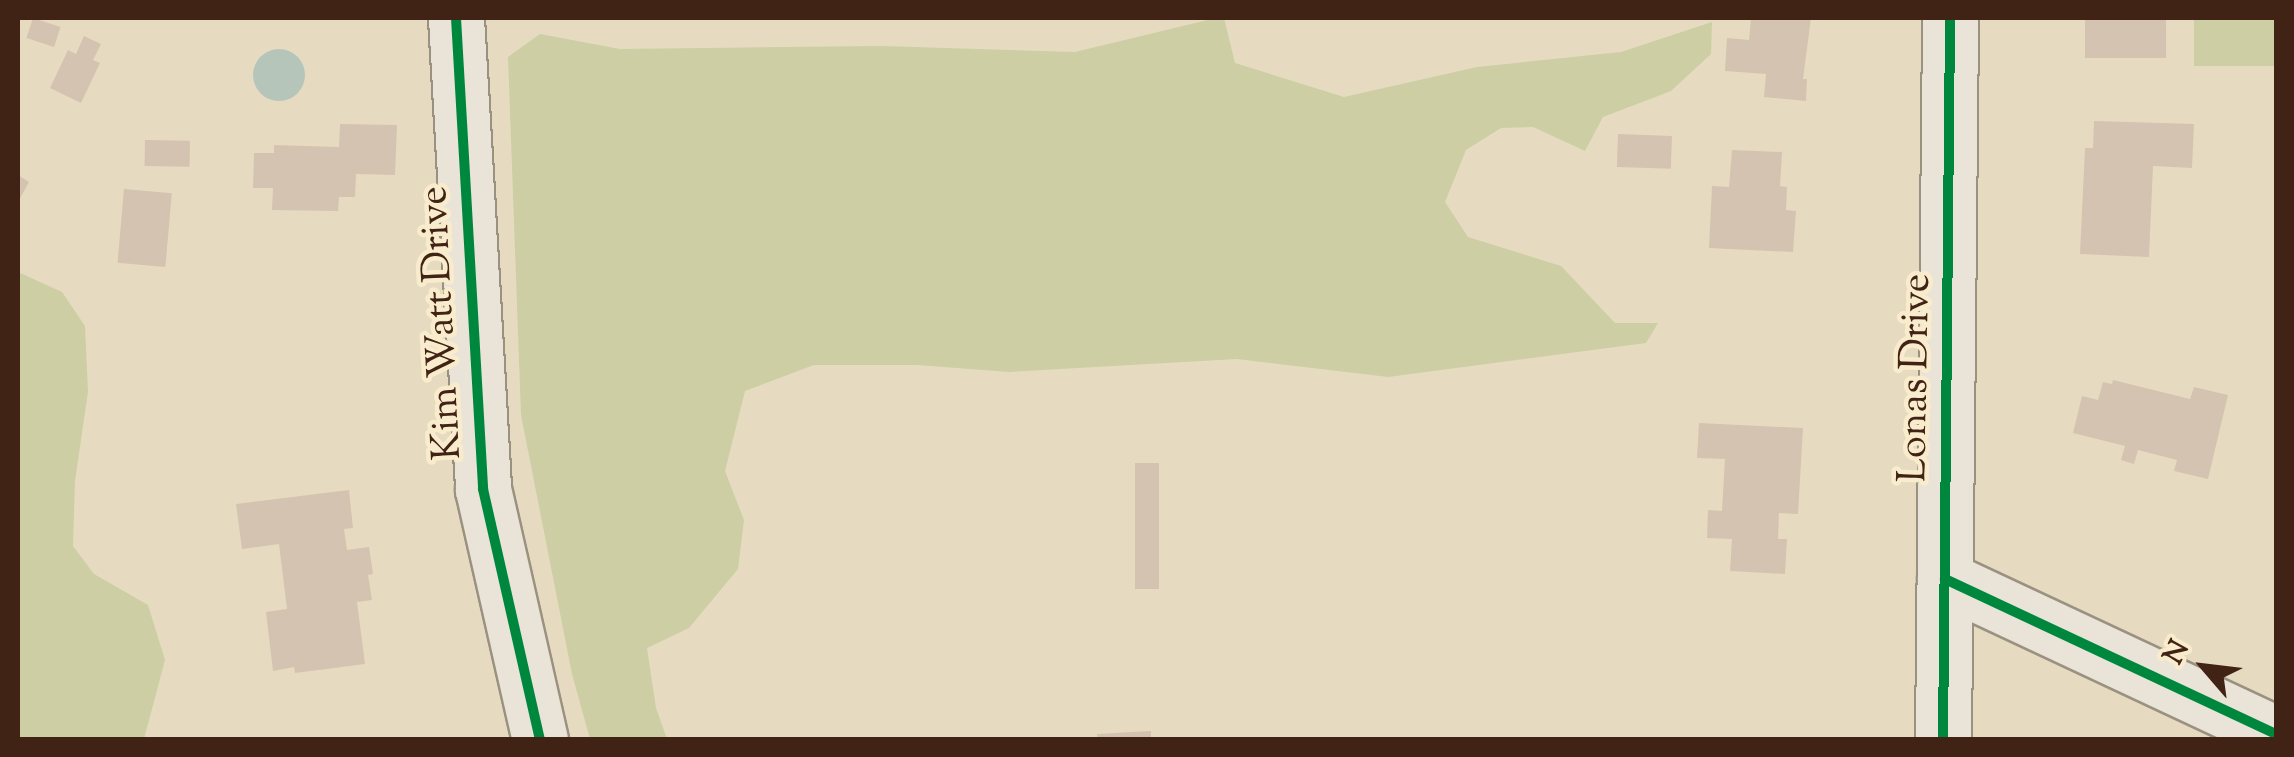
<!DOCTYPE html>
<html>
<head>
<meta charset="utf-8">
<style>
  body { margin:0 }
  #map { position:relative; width:2294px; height:757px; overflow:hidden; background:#e6dbc0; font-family:"Sorts Mill Goudy",serif }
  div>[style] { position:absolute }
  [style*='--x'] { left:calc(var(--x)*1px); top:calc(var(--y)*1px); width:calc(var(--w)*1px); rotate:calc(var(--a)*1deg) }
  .green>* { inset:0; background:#cdcea4; transform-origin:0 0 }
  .water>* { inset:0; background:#b6c5ba }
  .round { border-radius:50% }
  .building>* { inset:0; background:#d4c3b0; transform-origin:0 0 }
  .roads { filter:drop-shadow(2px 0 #9b9180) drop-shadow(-2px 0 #9b9180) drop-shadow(0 2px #9b9180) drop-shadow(0 -2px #9b9180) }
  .minor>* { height:55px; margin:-27.5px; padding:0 27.5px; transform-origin:27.5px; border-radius:27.5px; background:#e9e4d7 }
  .cycleway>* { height:10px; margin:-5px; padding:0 5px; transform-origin:5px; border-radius:5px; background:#00873e }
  span { translate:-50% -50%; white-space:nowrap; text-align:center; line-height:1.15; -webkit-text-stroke:9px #f9eccc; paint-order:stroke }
  .street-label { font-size:40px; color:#412316 }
  .frame { position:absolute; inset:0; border:20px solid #412316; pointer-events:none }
  .north { position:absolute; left:2154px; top:617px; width:100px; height:100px; -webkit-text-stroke:8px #f9eccc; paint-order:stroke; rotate:298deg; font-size:28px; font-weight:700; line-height:40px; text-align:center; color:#412316 }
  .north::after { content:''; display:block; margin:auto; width:35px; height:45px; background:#412316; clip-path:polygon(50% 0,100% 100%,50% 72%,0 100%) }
</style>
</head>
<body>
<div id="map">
  <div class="green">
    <i style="clip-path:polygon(1216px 18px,1224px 18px,1235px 63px,1344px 97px,1477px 67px,1621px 52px,1712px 22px,1711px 54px,1671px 91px,1603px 117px,1585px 151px,1533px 127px,1501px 128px,1466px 150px,1445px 202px,1468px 237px,1561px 266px,1615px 323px,1658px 323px,1646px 343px,1388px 377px,1237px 359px,1009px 372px,917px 365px,814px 365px,745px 391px,725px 471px,744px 520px,738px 569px,689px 628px,647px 648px,656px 708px,667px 739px,590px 739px,572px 674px,521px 415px,508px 57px,540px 34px,620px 49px,882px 46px,1075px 52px)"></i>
    <i style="left:2194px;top:18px;width:82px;height:48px"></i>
    <i style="clip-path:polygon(18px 272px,62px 292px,85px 326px,88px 392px,75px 481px,73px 546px,94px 574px,148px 605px,165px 660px,144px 739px,18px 739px)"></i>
  </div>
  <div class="water">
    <i class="round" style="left:253px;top:49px;width:52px;height:52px"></i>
  </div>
  <div class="building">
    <i style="left:33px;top:18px;width:29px;height:21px;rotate:18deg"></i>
    <i style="clip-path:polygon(1751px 18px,1811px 18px,1803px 79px,1807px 79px,1806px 101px,1764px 97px,1766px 74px,1725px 71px,1727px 38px,1749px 40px)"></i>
    <i style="left:2085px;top:18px;width:81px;height:40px"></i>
    <i style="clip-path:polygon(84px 36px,101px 44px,93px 60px,100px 63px,81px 103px,50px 88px,68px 50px,76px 54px)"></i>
    <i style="clip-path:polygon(2094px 121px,2194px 124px,2192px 168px,2153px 166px,2149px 257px,2080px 254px,2085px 148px,2093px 148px)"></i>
    <i style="clip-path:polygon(340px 124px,397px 125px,395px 175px,356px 174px,355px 197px,339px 197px,338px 211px,272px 210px,273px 188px,253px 188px,254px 153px,274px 153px,274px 145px,339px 147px)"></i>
    <i style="left:1618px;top:134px;width:54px;height:33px;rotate:2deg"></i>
    <i style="left:145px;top:140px;width:45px;height:26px;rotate:1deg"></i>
    <i style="clip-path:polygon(1732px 150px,1782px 152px,1780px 186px,1787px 187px,1786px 210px,1796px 211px,1793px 252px,1709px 248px,1712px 186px,1729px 187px)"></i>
    <i style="clip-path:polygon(18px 175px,29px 182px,18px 202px)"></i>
    <i style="left:124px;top:189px;width:48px;height:74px;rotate:5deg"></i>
    <i style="clip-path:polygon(2113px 380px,2190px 399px,2194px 387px,2228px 395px,2208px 479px,2174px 471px,2177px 460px,2138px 450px,2134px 464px,2121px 460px,2125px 446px,2073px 433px,2082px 396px,2098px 400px,2103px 382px,2112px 384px)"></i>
    <i style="clip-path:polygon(1699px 423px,1803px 428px,1798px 514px,1779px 513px,1778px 539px,1787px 539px,1785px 574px,1730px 571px,1732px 539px,1707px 538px,1708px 510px,1722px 511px,1725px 459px,1697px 458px)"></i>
    <i style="left:1135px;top:463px;width:24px;height:126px"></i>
    <i style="clip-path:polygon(349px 490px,353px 528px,344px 529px,347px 550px,369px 547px,373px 574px,368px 575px,372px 600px,357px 602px,365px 664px,295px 673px,294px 667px,273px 671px,266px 612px,287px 609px,279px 544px,242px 549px,236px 504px)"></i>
    <i style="clip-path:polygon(1151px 731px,1151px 740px,1098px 740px,1097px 734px)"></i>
  </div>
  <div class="roads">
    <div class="minor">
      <i style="--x:456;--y:18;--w:472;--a:86.7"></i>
      <i style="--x:483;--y:489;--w:257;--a:77.2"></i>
      <i style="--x:1945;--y:579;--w:365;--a:25.1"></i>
      <i style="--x:1943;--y:740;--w:722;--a:-89.44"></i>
    </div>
  </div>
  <div class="cycleway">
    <i style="--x:456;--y:18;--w:472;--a:86.7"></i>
    <i style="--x:483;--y:489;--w:257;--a:77.2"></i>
    <i style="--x:1945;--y:579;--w:365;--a:25.1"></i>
    <i style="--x:1943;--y:740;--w:722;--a:-89.44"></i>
  </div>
  <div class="street-label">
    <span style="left:443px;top:323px;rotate:-93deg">Kim Watt Drive</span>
    <span style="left:1917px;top:378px;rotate:-89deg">Lonas Drive</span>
  </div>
  <div class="frame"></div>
  <div class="north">N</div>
</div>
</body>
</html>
